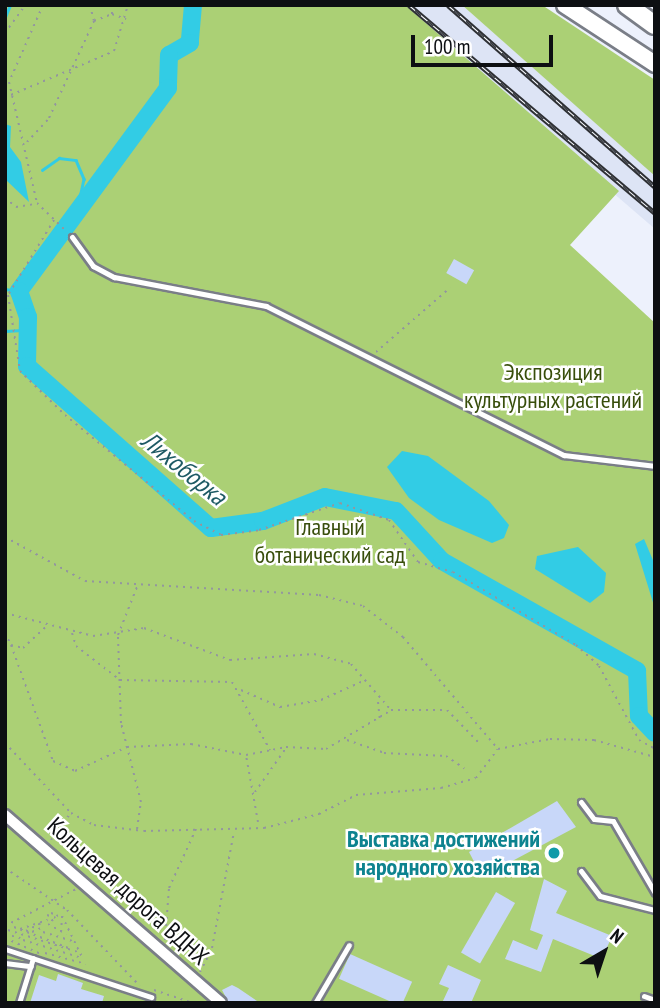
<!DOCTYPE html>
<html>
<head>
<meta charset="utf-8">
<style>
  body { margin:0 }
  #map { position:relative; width:660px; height:1008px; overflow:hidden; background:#edf1fc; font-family:"PT Sans Narrow",sans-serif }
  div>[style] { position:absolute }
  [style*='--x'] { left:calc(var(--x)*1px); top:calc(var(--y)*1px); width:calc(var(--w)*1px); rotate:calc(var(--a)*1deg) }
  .built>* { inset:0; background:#dde4f5 }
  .green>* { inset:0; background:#abd075 }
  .water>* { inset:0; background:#32cce5 }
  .stream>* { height:2.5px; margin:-1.25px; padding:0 1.25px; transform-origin:1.25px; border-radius:1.25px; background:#32cce5 }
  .river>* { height:18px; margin:-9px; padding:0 9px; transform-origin:9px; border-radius:9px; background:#32cce5 }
  .building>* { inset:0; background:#c8d7f9; transform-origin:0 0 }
  .path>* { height:2px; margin-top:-1px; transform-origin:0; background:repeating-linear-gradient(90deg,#93969e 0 2px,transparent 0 7px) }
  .roads { filter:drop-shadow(2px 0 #7a7e87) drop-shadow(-2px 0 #7a7e87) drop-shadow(0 2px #7a7e87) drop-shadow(0 -2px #7a7e87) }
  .service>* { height:5px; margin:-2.5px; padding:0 2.5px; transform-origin:2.5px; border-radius:2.5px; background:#fff }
  .minor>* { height:10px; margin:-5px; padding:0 5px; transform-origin:5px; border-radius:5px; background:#fff }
  .secondary>* { height:16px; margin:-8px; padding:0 8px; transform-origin:8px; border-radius:8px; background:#fff }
  .primary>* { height:18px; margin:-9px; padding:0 9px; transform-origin:9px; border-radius:9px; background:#fff }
  .rail>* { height:5px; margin-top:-2.5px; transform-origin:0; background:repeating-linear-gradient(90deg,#fff 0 8px,#2e3034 0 16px); box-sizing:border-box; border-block:2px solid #2e3034 }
  .dots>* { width:19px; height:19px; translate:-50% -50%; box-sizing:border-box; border:4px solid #fff; border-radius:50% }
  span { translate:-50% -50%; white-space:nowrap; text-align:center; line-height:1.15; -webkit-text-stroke:5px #fff; paint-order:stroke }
  .park-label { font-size:24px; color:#384e0b }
  .culture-label { font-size:24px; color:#0d838f; font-weight:700 }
  .right { translate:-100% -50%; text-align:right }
  .street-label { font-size:24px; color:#0d0f12 }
  .water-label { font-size:26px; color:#1e5a64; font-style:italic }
  .frame { position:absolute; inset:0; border:7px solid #0d0f12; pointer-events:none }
  .north { position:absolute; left:569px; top:917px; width:70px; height:70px; -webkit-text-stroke:5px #fff; paint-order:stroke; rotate:39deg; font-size:19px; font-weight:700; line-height:28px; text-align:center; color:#0d0f12 }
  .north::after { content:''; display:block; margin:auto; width:24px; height:32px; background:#0d0f12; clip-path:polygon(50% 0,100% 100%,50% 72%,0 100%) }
  .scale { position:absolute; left:411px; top:35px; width:142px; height:32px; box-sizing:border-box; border:4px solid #0d0f12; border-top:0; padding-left:9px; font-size:21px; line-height:24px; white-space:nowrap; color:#0d0f12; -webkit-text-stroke:5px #fff; paint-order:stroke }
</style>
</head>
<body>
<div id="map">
  <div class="built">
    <i style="clip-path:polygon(395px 5px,462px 5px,655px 175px,655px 229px)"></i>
  </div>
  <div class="green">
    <i style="clip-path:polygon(5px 5px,405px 5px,619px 191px,570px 245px,655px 323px,655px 1003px,5px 1003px)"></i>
    <i style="clip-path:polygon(462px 5px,542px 5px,655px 80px,655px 176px)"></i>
  </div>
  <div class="water">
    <i style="clip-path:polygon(5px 124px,11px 126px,10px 147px,21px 162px,29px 202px,5px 179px)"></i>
    <i style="clip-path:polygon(402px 451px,428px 456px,489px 501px,509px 525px,504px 538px,492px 543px,439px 520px,409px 498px,387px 467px)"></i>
    <i style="clip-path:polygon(644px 539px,655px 565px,655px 609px,635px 544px)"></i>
    <i style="clip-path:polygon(578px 547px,606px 573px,604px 592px,590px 603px,535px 569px,537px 556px)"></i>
  </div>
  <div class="stream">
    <i style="--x:5;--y:17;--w:13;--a:-67"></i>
    <i style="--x:42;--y:170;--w:21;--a:-35"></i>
    <i style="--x:59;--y:158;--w:17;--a:7"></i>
    <i style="--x:76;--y:160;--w:21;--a:67"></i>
    <i style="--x:84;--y:179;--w:29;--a:102"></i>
    <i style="--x:5;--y:289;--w:14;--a:8"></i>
    <i style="--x:5;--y:331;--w:22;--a:-3"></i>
  </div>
  <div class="river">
    <i style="--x:193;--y:5;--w:38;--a:95"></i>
    <i style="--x:190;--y:43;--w:24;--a:150"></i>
    <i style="--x:169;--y:55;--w:33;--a:92"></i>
    <i style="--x:168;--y:88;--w:252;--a:126.3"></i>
    <i style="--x:19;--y:291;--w:28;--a:71"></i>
    <i style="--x:28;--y:317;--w:49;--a:91.2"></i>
    <i style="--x:27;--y:366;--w:245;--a:41.4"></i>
    <i style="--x:211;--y:528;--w:52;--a:-7.7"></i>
    <i style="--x:263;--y:521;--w:66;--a:-21.2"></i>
    <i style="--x:325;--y:497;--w:72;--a:11.2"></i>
    <i style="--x:396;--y:511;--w:68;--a:47.4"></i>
    <i style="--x:442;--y:561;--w:224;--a:29.4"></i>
    <i style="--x:637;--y:671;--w:45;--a:87.5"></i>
    <i style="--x:639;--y:716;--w:23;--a:47"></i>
  </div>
  <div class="building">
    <i style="left:454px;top:259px;width:23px;height:16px;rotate:29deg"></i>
    <i style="clip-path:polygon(557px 801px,576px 827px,482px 877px,469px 852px)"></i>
    <i style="clip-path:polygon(544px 879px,567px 891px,556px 913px,612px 936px,602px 959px,553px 939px,541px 972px,505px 959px,513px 940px,537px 950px,543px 935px,530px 930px)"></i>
    <i style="left:496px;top:892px;width:22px;height:70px;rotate:30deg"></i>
    <i style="left:350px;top:954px;width:68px;height:27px;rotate:24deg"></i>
    <i style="clip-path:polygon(448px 965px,481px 980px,471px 1003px,442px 1003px,449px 988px,439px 984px)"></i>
    <i style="clip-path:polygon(58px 974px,83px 983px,81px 989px,104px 996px,102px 1003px,30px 1003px,39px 975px,56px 981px)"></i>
    <i style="clip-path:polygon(232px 985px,238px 988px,260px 1003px,229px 1003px,222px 990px)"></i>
  </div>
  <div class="path">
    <i style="--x:43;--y:5;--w:84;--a:113.8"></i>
    <i style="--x:9;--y:82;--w:124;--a:77"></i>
    <i style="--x:37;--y:203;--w:40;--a:44"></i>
    <i style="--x:90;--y:5;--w:16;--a:76"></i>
    <i style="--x:112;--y:5;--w:9;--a:90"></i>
    <i style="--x:112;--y:14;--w:15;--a:20"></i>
    <i style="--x:5;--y:33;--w:34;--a:-54"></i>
    <i style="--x:5;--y:77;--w:7;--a:90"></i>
    <i style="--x:11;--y:95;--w:112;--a:-23.1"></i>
    <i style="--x:114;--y:51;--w:48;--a:-73.1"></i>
    <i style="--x:27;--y:142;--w:33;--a:-47"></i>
    <i style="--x:49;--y:118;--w:107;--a:-65.1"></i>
    <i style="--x:94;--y:21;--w:19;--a:-21"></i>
    <i style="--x:5;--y:198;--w:14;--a:39"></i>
    <i style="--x:16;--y:207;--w:20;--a:-9"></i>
    <i style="--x:54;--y:220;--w:88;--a:121.5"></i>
    <i style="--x:8;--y:295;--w:77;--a:81"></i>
    <i style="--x:20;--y:371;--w:63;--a:44.4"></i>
    <i style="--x:65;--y:415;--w:167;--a:39.4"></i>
    <i style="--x:194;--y:521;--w:30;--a:27"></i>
    <i style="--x:221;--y:535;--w:38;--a:-7"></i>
    <i style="--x:259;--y:530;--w:85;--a:-18.4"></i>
    <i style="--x:340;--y:503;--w:52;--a:19.1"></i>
    <i style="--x:389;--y:520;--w:51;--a:55.4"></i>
    <i style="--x:418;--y:562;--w:36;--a:16"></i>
    <i style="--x:453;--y:572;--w:143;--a:30.7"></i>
    <i style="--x:576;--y:645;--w:31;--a:42"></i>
    <i style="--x:599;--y:666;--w:84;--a:61.6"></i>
    <i style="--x:639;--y:740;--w:18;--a:29"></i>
    <i style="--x:376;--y:352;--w:98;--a:-40.9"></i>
    <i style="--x:5;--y:537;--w:91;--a:28.8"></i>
    <i style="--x:85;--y:581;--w:234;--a:3.4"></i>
    <i style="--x:319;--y:595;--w:45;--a:14"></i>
    <i style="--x:363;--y:606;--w:51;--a:37.8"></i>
    <i style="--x:403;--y:637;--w:147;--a:49.7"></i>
    <i style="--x:5;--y:613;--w:91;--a:14.6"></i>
    <i style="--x:93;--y:636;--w:52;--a:-8.9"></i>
    <i style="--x:144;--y:628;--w:92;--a:20.4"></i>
    <i style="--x:230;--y:660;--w:84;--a:-4.1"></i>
    <i style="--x:314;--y:654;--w:38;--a:15"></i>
    <i style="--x:351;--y:664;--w:61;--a:49"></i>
    <i style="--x:391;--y:710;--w:56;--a:0"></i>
    <i style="--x:447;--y:710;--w:46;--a:45.9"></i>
    <i style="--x:5;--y:633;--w:13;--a:63"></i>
    <i style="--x:11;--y:645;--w:12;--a:14"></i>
    <i style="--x:23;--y:648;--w:33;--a:-43"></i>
    <i style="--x:72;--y:633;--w:14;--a:73"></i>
    <i style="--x:76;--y:646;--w:56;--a:37.7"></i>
    <i style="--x:120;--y:680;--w:112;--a:1"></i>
    <i style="--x:232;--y:682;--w:78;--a:60.8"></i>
    <i style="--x:11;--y:645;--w:123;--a:70.1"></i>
    <i style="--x:53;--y:761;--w:24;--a:24"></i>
    <i style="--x:75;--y:771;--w:57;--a:-24.8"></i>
    <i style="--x:127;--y:747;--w:64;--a:-2.7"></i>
    <i style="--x:191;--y:744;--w:56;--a:11.3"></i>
    <i style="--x:241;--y:690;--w:43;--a:23.6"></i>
    <i style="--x:280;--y:707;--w:42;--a:-9.7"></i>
    <i style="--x:321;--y:700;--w:46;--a:-24.3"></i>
    <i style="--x:378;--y:702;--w:18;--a:84"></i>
    <i style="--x:347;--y:740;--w:39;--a:19"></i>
    <i style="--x:384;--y:753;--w:62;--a:2.8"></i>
    <i style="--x:446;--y:756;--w:22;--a:34"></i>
    <i style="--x:5;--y:743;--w:96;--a:46.7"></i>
    <i style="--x:71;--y:813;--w:26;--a:28"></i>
    <i style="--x:94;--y:825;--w:50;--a:6.8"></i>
    <i style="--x:144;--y:831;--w:120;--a:-1.4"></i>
    <i style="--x:264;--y:828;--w:57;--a:-14.3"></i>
    <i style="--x:319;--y:814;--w:42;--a:-27.2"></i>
    <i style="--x:356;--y:795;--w:85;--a:-4.7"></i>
    <i style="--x:441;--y:788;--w:36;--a:-16"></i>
    <i style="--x:476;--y:778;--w:36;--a:-53"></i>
    <i style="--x:498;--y:749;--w:53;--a:-10.9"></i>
    <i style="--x:550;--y:739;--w:44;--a:1.3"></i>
    <i style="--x:594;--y:740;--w:63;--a:15.6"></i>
    <i style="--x:255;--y:792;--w:54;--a:-54.8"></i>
    <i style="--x:258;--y:822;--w:68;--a:-100.2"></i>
    <i style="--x:246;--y:755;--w:41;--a:-11.3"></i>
    <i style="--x:286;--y:747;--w:40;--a:2.9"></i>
    <i style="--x:326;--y:749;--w:74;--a:-30.7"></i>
    <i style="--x:137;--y:829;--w:27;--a:-82"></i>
    <i style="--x:141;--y:802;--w:81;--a:-104.2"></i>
    <i style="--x:121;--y:723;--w:88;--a:-92"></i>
    <i style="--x:118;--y:635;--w:52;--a:-68.4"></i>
    <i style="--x:51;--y:840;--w:32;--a:-54"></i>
    <i style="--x:5;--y:868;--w:75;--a:34.1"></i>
    <i style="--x:67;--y:910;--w:105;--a:46.2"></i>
    <i style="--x:51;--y:913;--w:7;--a:16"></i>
    <i style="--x:58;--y:915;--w:13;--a:138"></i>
    <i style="--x:48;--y:924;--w:21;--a:29"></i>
    <i style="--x:47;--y:915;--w:9;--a:18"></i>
    <i style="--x:5;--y:926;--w:80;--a:-27.5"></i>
    <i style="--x:14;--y:927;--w:61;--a:21.1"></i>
    <i style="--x:20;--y:929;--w:29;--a:-18"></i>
    <i style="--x:8;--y:930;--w:77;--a:17.5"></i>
    <i style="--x:26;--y:931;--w:19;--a:-28"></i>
    <i style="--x:32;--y:932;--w:12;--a:-24"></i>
    <i style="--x:43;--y:932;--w:34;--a:17"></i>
    <i style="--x:61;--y:932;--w:16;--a:-86"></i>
    <i style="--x:62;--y:916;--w:48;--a:64"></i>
    <i style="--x:5;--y:934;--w:16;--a:15"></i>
    <i style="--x:5;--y:938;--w:39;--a:24"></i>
    <i style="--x:23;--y:940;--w:62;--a:17"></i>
    <i style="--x:165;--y:940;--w:52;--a:-85.6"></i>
    <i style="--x:169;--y:888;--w:65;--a:-65.4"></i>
    <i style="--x:45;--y:953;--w:42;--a:15"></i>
    <i style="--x:200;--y:972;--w:27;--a:-63"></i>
    <i style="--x:212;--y:948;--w:118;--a:-79.3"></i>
    <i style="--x:154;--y:990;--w:41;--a:18.4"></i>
  </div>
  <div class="roads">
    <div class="service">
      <i style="--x:72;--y:237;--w:36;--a:54"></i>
      <i style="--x:93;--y:266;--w:24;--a:28"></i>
      <i style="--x:114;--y:277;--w:155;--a:10.8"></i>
      <i style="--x:266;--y:306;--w:333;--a:26.6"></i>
      <i style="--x:564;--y:455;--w:92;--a:6.9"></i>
      <i style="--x:581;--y:802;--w:21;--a:53"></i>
      <i style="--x:594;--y:819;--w:19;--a:6"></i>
      <i style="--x:613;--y:821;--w:83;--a:59.7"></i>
      <i style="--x:581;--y:871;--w:31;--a:53"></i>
      <i style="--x:600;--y:896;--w:57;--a:14.3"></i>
      <i style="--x:5;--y:949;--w:154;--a:18.2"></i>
      <i style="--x:5;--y:963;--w:26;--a:7"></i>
      <i style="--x:644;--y:996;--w:12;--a:20"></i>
      <i style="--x:19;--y:1003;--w:47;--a:-72.7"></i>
      <i style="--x:315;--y:1003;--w:67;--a:-59.6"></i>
    </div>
    <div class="minor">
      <i style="--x:5;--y:815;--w:286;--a:41"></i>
    </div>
    <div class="secondary">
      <i style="--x:565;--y:5;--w:108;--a:33.2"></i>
    </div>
    <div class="primary">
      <i style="--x:627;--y:5;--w:34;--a:36"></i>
    </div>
  </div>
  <div class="rail">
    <i style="--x:409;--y:5;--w:322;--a:40.2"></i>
    <i style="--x:448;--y:5;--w:276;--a:41.3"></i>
  </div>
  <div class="dots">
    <i style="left:554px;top:853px;background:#0f9aa8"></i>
  </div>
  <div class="park-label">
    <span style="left:553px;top:386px">Экспозиция<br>культурных растений</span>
    <span style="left:330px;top:541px">Главный<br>ботанический сад</span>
  </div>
  <div class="culture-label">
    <span class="right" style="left:540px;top:853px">Выставка достижений<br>народного хозяйства</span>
  </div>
  <div class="street-label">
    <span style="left:128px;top:891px;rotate:42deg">Кольцевая дорога ВДНХ</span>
  </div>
  <div class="water-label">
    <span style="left:184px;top:468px;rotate:39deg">Лихоборка</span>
  </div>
  <div class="frame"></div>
  <div class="north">N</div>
  <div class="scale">100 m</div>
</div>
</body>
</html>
